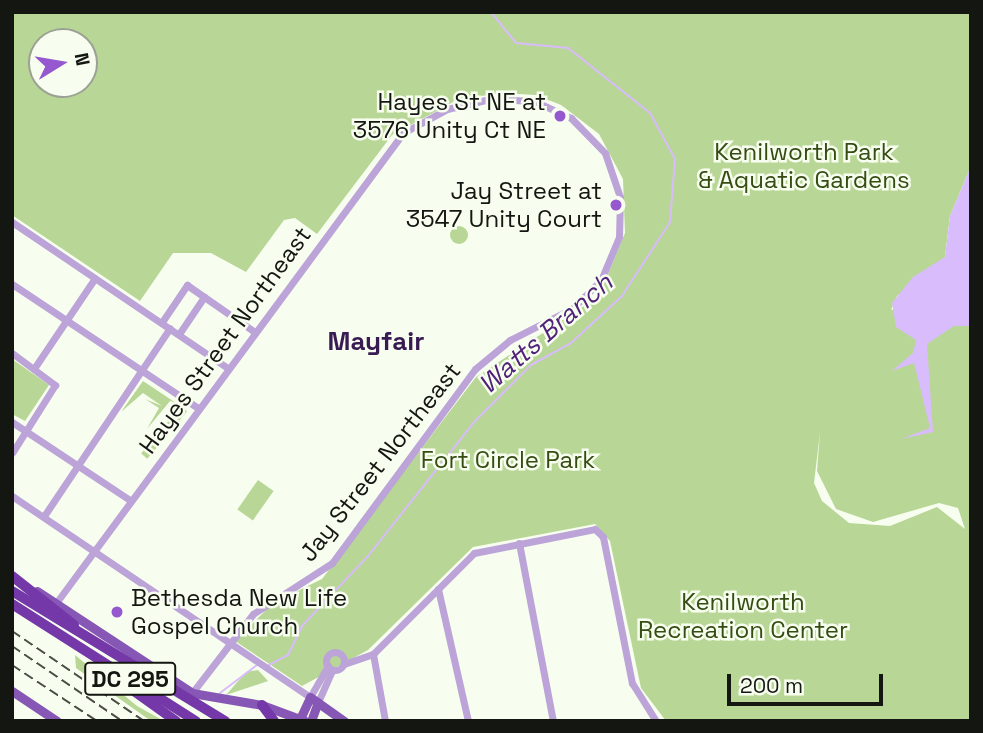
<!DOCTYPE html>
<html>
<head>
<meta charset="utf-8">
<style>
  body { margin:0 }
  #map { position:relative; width:983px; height:733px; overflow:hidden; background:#f7feef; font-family:"Space Grotesk",sans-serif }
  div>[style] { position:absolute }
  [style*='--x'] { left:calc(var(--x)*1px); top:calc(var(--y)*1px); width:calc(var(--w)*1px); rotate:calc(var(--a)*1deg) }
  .green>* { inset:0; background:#b8d695; transform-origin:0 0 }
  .round { border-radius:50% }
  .water>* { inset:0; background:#d9bcfb }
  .stream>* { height:2px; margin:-1px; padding:0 1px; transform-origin:1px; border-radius:1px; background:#d9bcfb }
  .minor>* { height:7px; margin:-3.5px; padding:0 3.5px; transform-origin:3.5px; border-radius:3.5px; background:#bca4d8 }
  .minor>.ring { margin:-3.5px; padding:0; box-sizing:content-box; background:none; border:7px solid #bca4d8; border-radius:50% }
  .major>* { height:9px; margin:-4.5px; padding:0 4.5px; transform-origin:4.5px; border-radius:4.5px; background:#8757b6 }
  .highway>* { height:10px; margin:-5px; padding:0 5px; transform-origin:5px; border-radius:5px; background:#7538a8 }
  .rail>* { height:2px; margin-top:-1px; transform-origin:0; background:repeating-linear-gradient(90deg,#4a4d46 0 10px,transparent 0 15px) }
  .dots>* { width:19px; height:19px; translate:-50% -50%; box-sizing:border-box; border:4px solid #f7feef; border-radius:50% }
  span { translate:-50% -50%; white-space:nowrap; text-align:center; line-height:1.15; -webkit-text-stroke:5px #f7feef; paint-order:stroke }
  .shield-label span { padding:2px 5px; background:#f7feef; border:2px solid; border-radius:5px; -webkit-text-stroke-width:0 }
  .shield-label { font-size:23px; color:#141611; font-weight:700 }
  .poi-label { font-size:24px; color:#141611 }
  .right { translate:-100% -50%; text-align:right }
  .left { translate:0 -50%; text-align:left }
  .park-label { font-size:24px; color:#354c12 }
  .street-label { font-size:24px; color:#141611 }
  .water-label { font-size:26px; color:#52217a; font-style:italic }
  .neighbourhood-label { font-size:26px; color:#391b54; font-weight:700 }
  .frame { position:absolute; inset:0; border:14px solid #141611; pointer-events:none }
  .north { position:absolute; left:28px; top:28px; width:70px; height:70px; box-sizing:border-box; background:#f7feef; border:2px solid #9ca196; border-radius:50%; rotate:79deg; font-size:19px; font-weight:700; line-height:28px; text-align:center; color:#141611 }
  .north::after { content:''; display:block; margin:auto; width:24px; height:32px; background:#9658cf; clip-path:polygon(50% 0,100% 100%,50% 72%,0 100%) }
  .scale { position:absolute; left:727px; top:674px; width:156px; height:32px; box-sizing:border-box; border:4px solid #141611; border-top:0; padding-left:9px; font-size:21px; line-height:24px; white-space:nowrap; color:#141611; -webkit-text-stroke:5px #f7feef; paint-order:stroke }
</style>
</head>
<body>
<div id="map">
  <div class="green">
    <i style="clip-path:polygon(evenodd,12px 12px,971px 12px,971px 166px,950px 216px,945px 257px,897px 296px,891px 310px,971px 282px,971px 721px,666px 721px,641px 688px,610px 541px,595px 524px,473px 547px,368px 650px,302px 686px,235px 641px,273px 603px,322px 579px,476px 377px,599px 296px,625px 233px,623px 179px,599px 134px,561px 105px,536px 95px,500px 93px,457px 100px,392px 135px,317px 234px,295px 218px,284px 220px,246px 272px,211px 253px,173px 253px,140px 301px,12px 215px,12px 12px,42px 42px,84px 42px,84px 84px,42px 84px,42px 42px,12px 12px,820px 432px,817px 471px,836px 509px,873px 522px,939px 503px,958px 508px,965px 529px,937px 507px,890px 526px,849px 523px,822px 501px,814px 483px,820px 432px)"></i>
    <i class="round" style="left:450px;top:226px;width:18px;height:18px"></i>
    <i style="clip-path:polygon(12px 359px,49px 385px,25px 421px,12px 414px)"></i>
    <i style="clip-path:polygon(143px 381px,176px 403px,170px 401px,147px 429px,159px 408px,145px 399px,162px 406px,143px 393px,121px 412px)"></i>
    <i style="left:181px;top:406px;width:8px;height:62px;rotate:40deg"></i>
    <i style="left:258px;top:480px;width:19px;height:36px;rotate:35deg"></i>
    <i style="clip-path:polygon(75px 655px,137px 706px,164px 721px,151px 721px,76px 668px)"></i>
    <i style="clip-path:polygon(258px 670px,268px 681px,226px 695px,246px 672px)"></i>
  </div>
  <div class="water">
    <i style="clip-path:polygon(971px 166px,971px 326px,954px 326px,927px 344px,933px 432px,901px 439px,930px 428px,914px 363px,892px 371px,913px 353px,916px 340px,896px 327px,892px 303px,913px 277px,945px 257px,950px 216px)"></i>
  </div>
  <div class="stream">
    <i style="--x:269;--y:665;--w:21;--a:-28"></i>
    <i style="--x:288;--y:655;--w:32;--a:-64"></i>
    <i style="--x:302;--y:626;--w:96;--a:-46.7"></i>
    <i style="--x:368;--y:556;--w:172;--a:-51.6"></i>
    <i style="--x:475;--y:421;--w:79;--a:-45"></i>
    <i style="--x:531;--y:365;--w:46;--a:-28.8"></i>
    <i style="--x:571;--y:343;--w:69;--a:-42.7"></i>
    <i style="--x:622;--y:296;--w:88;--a:-57"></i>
    <i style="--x:670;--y:222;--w:63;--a:-85.5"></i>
    <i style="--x:675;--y:159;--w:52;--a:-118.5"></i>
    <i style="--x:650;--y:113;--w:105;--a:-141.6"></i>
    <i style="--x:568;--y:48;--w:52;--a:-174.5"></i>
    <i style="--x:516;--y:43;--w:40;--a:-129"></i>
    <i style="--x:220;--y:693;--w:46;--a:-37.1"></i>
  </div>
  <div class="minor">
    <i style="--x:12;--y:222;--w:261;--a:34.1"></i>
    <i style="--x:12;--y:284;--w:224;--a:33.7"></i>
    <i style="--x:162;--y:322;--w:45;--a:-56"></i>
    <i style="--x:187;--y:285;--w:83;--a:34.7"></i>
    <i style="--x:179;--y:334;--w:45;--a:-56"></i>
    <i style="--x:12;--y:353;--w:54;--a:36.7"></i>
    <i style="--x:55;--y:385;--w:80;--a:122.3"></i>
    <i style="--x:35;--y:367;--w:107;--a:-56"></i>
    <i style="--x:12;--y:422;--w:141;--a:33.5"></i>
    <i style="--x:12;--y:496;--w:359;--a:34"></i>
    <i style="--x:310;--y:697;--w:36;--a:-60"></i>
    <i style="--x:44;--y:516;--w:226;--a:-56.2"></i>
    <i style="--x:519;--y:543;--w:181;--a:79.2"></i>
    <i style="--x:438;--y:589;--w:135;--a:77.2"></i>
    <i style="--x:56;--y:603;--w:584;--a:-53.56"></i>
    <i style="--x:403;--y:133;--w:50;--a:-28.6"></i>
    <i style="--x:447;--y:109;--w:44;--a:-13.1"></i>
    <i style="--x:490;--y:99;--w:44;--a:2.6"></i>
    <i style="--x:534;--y:101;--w:41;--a:24.7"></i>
    <i style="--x:571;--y:118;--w:49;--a:45.8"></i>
    <i style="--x:605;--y:153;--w:46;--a:71.2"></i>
    <i style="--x:620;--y:197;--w:40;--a:91.4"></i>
    <i style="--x:619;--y:237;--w:47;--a:112.7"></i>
    <i style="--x:601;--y:280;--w:40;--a:135"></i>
    <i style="--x:573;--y:308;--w:71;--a:153.1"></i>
    <i style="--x:510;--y:340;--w:45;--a:140.4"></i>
    <i style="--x:475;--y:369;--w:241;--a:126.4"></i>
    <i style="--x:332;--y:563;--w:94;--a:147.2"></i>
    <i style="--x:253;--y:614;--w:100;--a:127.7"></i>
    <i class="ring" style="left:326px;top:652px;width:11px;height:11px"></i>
    <i style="--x:373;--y:654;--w:68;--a:79.8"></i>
    <i style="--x:344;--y:664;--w:31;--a:-19"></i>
    <i style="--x:373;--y:654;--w:143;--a:-45"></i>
    <i style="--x:474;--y:553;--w:123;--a:-11.2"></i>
    <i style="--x:595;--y:529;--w:11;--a:45"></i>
    <i style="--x:603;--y:537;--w:149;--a:78.8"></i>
    <i style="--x:632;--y:683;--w:45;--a:57.7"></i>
    <i style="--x:318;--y:702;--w:35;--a:-66"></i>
  </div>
  <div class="major">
    <i style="--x:37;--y:591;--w:186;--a:33.3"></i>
    <i style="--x:192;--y:693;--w:71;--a:9.7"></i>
    <i style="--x:262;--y:705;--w:46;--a:20.4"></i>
    <i style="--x:12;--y:691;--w:54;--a:33.7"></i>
    <i style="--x:299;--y:721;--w:26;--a:-65"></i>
    <i style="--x:310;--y:697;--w:42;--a:35.2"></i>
    <i style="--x:311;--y:721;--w:20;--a:-70"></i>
  </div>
  <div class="highway">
    <i style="--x:12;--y:576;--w:79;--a:38.3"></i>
    <i style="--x:12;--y:591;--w:250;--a:31.4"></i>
    <i style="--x:12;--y:604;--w:218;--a:32.5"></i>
    <i style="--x:103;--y:669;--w:90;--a:35.5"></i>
    <i style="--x:262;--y:705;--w:20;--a:53"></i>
  </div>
  <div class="rail">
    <i style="--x:12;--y:631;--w:160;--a:34.3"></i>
    <i style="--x:12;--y:646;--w:133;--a:34.3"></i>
    <i style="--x:12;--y:665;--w:102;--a:33.4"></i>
  </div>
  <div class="dots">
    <i style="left:560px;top:116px;background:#9658cf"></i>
    <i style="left:616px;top:205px;background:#9658cf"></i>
    <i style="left:117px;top:612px;background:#9658cf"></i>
  </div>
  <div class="shield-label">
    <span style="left:130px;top:679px">DC 295</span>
  </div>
  <div class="poi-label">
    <span class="right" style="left:546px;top:116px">Hayes St NE at<br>3576 Unity Ct NE</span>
    <span class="right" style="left:602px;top:205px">Jay Street at<br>3547 Unity Court</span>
    <span class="left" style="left:131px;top:612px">Bethesda New Life<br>Gospel Church</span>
  </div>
  <div class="park-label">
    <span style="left:804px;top:166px">Kenilworth Park<br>&amp; Aquatic Gardens</span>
    <span style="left:508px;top:460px">Fort Circle Park</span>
    <span style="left:743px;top:616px">Kenilworth<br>Recreation Center</span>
  </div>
  <div class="street-label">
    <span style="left:225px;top:340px;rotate:-54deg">Hayes Street Northeast</span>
    <span style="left:380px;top:462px;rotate:-52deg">Jay Street Northeast</span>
  </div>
  <div class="water-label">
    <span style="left:546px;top:334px;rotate:-41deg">Watts Branch</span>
  </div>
  <div class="neighbourhood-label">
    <span style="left:376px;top:342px">Mayfair</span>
  </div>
  <div class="frame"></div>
  <div class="north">N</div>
  <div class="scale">200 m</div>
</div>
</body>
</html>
